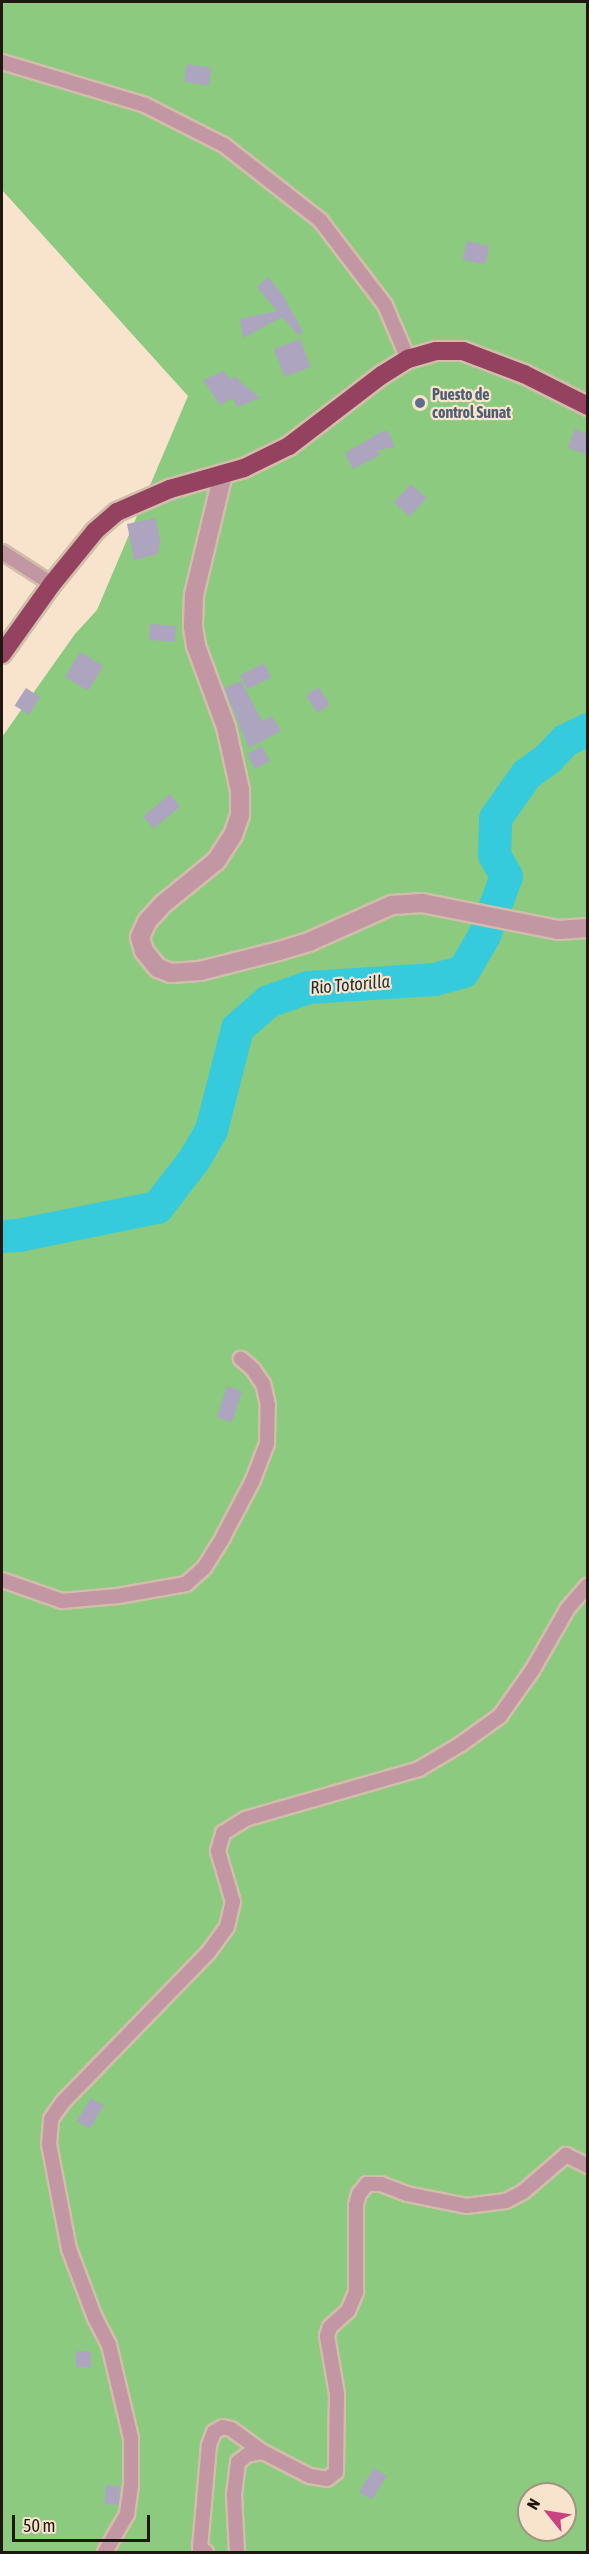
<!DOCTYPE html>
<html>
<head>
<meta charset="utf-8">
<style>
  body { margin:0 }
  #map { position:relative; width:589px; height:2554px; overflow:hidden; background:#f8e3cc; font-family:"Asap Condensed",sans-serif }
  div>[style] { position:absolute }
  [style*='--x'] { left:calc(var(--x)*1px); top:calc(var(--y)*1px); width:calc(var(--w)*1px); rotate:calc(var(--a)*1deg) }
  .forest>* { inset:0; background:#8cca7f }
  .river>* { height:33px; margin:-16.5px; padding:0 16.5px; transform-origin:16.5px; border-radius:16.5px; background:#36cbdc }
  .building>* { inset:0; background:#ada5bf; transform-origin:0 0 }
  .roads { filter:drop-shadow(2px 0 #d1beaa) drop-shadow(-2px 0 #d1beaa) drop-shadow(0 2px #d1beaa) drop-shadow(0 -2px #d1beaa) }
  .minor>* { height:14px; margin:-7px; padding:0 7px; transform-origin:7px; border-radius:7px; background:#c296a2 }
  .tertiary>* { height:18px; margin:-9px; padding:0 9px; transform-origin:9px; border-radius:9px; background:#c296a2 }
  .trunk>* { height:18px; margin:-9px; padding:0 9px; transform-origin:9px; border-radius:9px; background:#94425f }
  .dots>* { width:16px; height:16px; translate:-50% -50%; box-sizing:border-box; border:3px solid #f8e3cc; border-radius:50% }
  span { translate:-50% -50%; white-space:nowrap; text-align:center; line-height:1.15; -webkit-text-stroke:4.5px #f8e3cc; paint-order:stroke }
  .service-label { font-size:16px; color:#4e5e75; font-weight:700 }
  .left { translate:0 -50%; text-align:left }
  .water-label { font-size:18px; color:#193134; font-style:italic }
  .frame { position:absolute; inset:0; border:3px solid #201810; pointer-events:none }
  .north { position:absolute; left:517px; top:2482px; width:60px; height:60px; box-sizing:border-box; background:#f8e3cc; border:2px solid #a29281; border-radius:50%; rotate:300deg; font-size:16px; font-weight:700; line-height:24px; text-align:center; color:#201810 }
  .north::after { content:''; display:block; margin:auto; width:21px; height:27px; background:#c94282; clip-path:polygon(50% 0,100% 100%,50% 72%,0 100%) }
  .scale { position:absolute; left:12px; top:2515px; width:138px; height:27px; box-sizing:border-box; border:3px solid #201810; border-top:0; padding-left:8px; font-size:18px; line-height:21px; white-space:nowrap; color:#201810; -webkit-text-stroke:4px #f8e3cc; paint-order:stroke }
</style>
</head>
<body>
<div id="map">
  <div class="forest">
    <i style="clip-path:polygon(evenodd,2px 2px,587px 2px,587px 2552px,2px 2552px,2px 737px,75px 634px,97px 610px,188px 396px,2px 190px,2px 2px,529px 2494px,565px 2494px,565px 2530px,529px 2530px,529px 2494px)"></i>
  </div>
  <div class="river">
    <i style="--x:2;--y:1236;--w:16;--a:-4"></i>
    <i style="--x:18;--y:1235;--w:142;--a:-11.4"></i>
    <i style="--x:157;--y:1207;--w:61;--a:-52.4"></i>
    <i style="--x:194;--y:1159;--w:34;--a:-60"></i>
    <i style="--x:211;--y:1130;--w:105;--a:-75.7"></i>
    <i style="--x:237;--y:1028;--w:41;--a:-41.1"></i>
    <i style="--x:268;--y:1001;--w:42;--a:-19.3"></i>
    <i style="--x:308;--y:987;--w:126;--a:-3.6"></i>
    <i style="--x:434;--y:979;--w:30;--a:-15"></i>
    <i style="--x:463;--y:971;--w:42;--a:-59.7"></i>
    <i style="--x:484;--y:935;--w:63;--a:-69.6"></i>
    <i style="--x:506;--y:876;--w:25;--a:-119"></i>
    <i style="--x:494;--y:854;--w:36;--a:-88"></i>
    <i style="--x:495;--y:818;--w:54;--a:-54.8"></i>
    <i style="--x:526;--y:774;--w:27;--a:-36"></i>
    <i style="--x:548;--y:758;--w:25;--a:-47"></i>
    <i style="--x:565;--y:740;--w:25;--a:-26"></i>
  </div>
  <div class="building">
    <i style="left:187px;top:64px;width:25px;height:18px;rotate:9deg"></i>
    <i style="left:467px;top:241px;width:23px;height:19px;rotate:13deg"></i>
    <i style="clip-path:polygon(268px 277px,283px 295px,303px 332px,298px 335px,282px 317px,243px 338px,240px 319px,277px 311px,257px 287px)"></i>
    <i style="left:300px;top:339px;width:30px;height:28px;rotate:69deg"></i>
    <i style="clip-path:polygon(224px 371px,231px 380px,234px 376px,260px 398px,237px 407px,233px 398px,220px 405px,203px 380px)"></i>
    <i style="clip-path:polygon(575px 429px,588px 434px,588px 455px,568px 448px)"></i>
    <i style="clip-path:polygon(383px 431px,388px 431px,395px 447px,378px 450px,380px 455px,353px 469px,345px 453px)"></i>
    <i style="left:411px;top:484px;width:21px;height:25px;rotate:43deg"></i>
    <i style="clip-path:polygon(156px 518px,160px 540px,158px 554px,134px 560px,127px 524px)"></i>
    <i style="left:150px;top:624px;width:26px;height:16px;rotate:4deg"></i>
    <i style="left:80px;top:652px;width:27px;height:29px;rotate:31deg"></i>
    <i style="left:264px;top:663px;width:16px;height:27px;rotate:63deg"></i>
    <i style="clip-path:polygon(241px 681px,262px 721px,272px 716px,281px 731px,249px 748px,224px 688px)"></i>
    <i style="left:319px;top:687px;width:21px;height:15px;rotate:59deg"></i>
    <i style="left:26px;top:688px;width:17px;height:21px;rotate:33deg"></i>
    <i style="left:262px;top:746px;width:17px;height:17px;rotate:62deg"></i>
    <i style="left:170px;top:794px;width:16px;height:35px;rotate:50deg"></i>
    <i style="left:227px;top:1386px;width:16px;height:33px;rotate:18deg"></i>
    <i style="left:91px;top:2098px;width:15px;height:27px;rotate:32deg"></i>
    <i style="left:76px;top:2351px;width:15px;height:16px"></i>
    <i style="left:374px;top:2468px;width:15px;height:28px;rotate:32deg"></i>
    <i style="left:106px;top:2485px;width:14px;height:19px;rotate:4deg"></i>
  </div>
  <div class="roads">
    <div class="minor">
      <i style="--x:2;--y:62;--w:149;--a:16.7"></i>
      <i style="--x:145;--y:105;--w:89;--a:26.9"></i>
      <i style="--x:224;--y:145;--w:122;--a:38"></i>
      <i style="--x:320;--y:220;--w:107;--a:52.6"></i>
      <i style="--x:385;--y:305;--w:59;--a:66.9"></i>
      <i style="--x:2;--y:552;--w:59;--a:32.6"></i>
      <i style="--x:2;--y:1580;--w:64;--a:19.3"></i>
      <i style="--x:62;--y:1601;--w:56;--a:-5.1"></i>
      <i style="--x:118;--y:1596;--w:69;--a:-10"></i>
      <i style="--x:186;--y:1584;--w:24;--a:-42"></i>
      <i style="--x:204;--y:1568;--w:36;--a:-58"></i>
      <i style="--x:223;--y:1537;--w:64;--a:-62.2"></i>
      <i style="--x:253;--y:1480;--w:39;--a:-69"></i>
      <i style="--x:267;--y:1444;--w:39;--a:-89"></i>
      <i style="--x:268;--y:1405;--w:22;--a:-103"></i>
      <i style="--x:263;--y:1384;--w:18;--a:-124"></i>
      <i style="--x:253;--y:1369;--w:16;--a:-140"></i>
      <i style="--x:105;--y:2552;--w:44;--a:-59.9"></i>
      <i style="--x:127;--y:2514;--w:30;--a:-82"></i>
      <i style="--x:131;--y:2484;--w:46;--a:-90"></i>
      <i style="--x:131;--y:2438;--w:96;--a:-103.3"></i>
      <i style="--x:109;--y:2345;--w:30;--a:-117"></i>
      <i style="--x:95;--y:2318;--w:74;--a:-110.6"></i>
      <i style="--x:69;--y:2249;--w:107;--a:-100.8"></i>
      <i style="--x:49;--y:2144;--w:25;--a:-85"></i>
      <i style="--x:51;--y:2119;--w:19;--a:-55"></i>
      <i style="--x:62;--y:2103;--w:209;--a:-45.8"></i>
      <i style="--x:208;--y:1953;--w:32;--a:-54"></i>
      <i style="--x:227;--y:1927;--w:26;--a:-77"></i>
      <i style="--x:233;--y:1902;--w:53;--a:-106.4"></i>
      <i style="--x:218;--y:1851;--w:19;--a:-74"></i>
      <i style="--x:223;--y:1833;--w:26;--a:-32"></i>
      <i style="--x:245;--y:1819;--w:181;--a:-16"></i>
      <i style="--x:419;--y:1769;--w:49;--a:-30.8"></i>
      <i style="--x:461;--y:1744;--w:48;--a:-35.7"></i>
      <i style="--x:500;--y:1716;--w:57;--a:-54.9"></i>
      <i style="--x:533;--y:1669;--w:70;--a:-60.2"></i>
      <i style="--x:568;--y:1608;--w:30;--a:-49"></i>
      <i style="--x:206;--y:2552;--w:7;--a:-146"></i>
      <i style="--x:200;--y:2548;--w:103;--a:-85"></i>
      <i style="--x:209;--y:2445;--w:14;--a:-69"></i>
      <i style="--x:214;--y:2432;--w:10;--a:-29"></i>
      <i style="--x:223;--y:2427;--w:8;--a:14"></i>
      <i style="--x:231;--y:2429;--w:39;--a:36"></i>
      <i style="--x:263;--y:2452;--w:53;--a:27.1"></i>
      <i style="--x:310;--y:2476;--w:17;--a:10"></i>
      <i style="--x:327;--y:2479;--w:11;--a:-38"></i>
      <i style="--x:336;--y:2472;--w:78;--a:-89.3"></i>
      <i style="--x:337;--y:2394;--w:59;--a:-99.8"></i>
      <i style="--x:327;--y:2336;--w:9;--a:-72"></i>
      <i style="--x:330;--y:2327;--w:24;--a:-42"></i>
      <i style="--x:348;--y:2311;--w:21;--a:-67"></i>
      <i style="--x:356;--y:2292;--w:87;--a:-90"></i>
      <i style="--x:356;--y:2205;--w:11;--a:-75"></i>
      <i style="--x:359;--y:2194;--w:13;--a:-51"></i>
      <i style="--x:367;--y:2184;--w:14;--a:0"></i>
      <i style="--x:381;--y:2184;--w:28;--a:21"></i>
      <i style="--x:407;--y:2194;--w:60;--a:11.5"></i>
      <i style="--x:466;--y:2206;--w:40;--a:-7.1"></i>
      <i style="--x:506;--y:2201;--w:19;--a:-28"></i>
      <i style="--x:523;--y:2192;--w:57;--a:-40.7"></i>
      <i style="--x:566;--y:2155;--w:25;--a:27"></i>
      <i style="--x:237;--y:2552;--w:57;--a:-93"></i>
      <i style="--x:234;--y:2495;--w:33;--a:-83"></i>
      <i style="--x:238;--y:2462;--w:11;--a:-38"></i>
      <i style="--x:247;--y:2455;--w:16;--a:-11"></i>
    </div>
    <div class="tertiary">
      <i style="--x:223;--y:474;--w:124;--a:103.5"></i>
      <i style="--x:194;--y:595;--w:32;--a:92"></i>
      <i style="--x:193;--y:627;--w:19;--a:81"></i>
      <i style="--x:196;--y:646;--w:86;--a:69.7"></i>
      <i style="--x:226;--y:727;--w:65;--a:77.5"></i>
      <i style="--x:240;--y:790;--w:25;--a:90"></i>
      <i style="--x:240;--y:815;--w:21;--a:109"></i>
      <i style="--x:233;--y:835;--w:31;--a:123"></i>
      <i style="--x:216;--y:861;--w:68;--a:140.9"></i>
      <i style="--x:163;--y:904;--w:24;--a:132"></i>
      <i style="--x:147;--y:922;--w:17;--a:115"></i>
      <i style="--x:140;--y:937;--w:15;--a:74"></i>
      <i style="--x:144;--y:951;--w:22;--a:51"></i>
      <i style="--x:158;--y:968;--w:14;--a:21"></i>
      <i style="--x:171;--y:973;--w:29;--a:-4"></i>
      <i style="--x:200;--y:971;--w:81;--a:-14.2"></i>
      <i style="--x:279;--y:951;--w:34;--a:-17"></i>
      <i style="--x:311;--y:941;--w:89;--a:-24"></i>
      <i style="--x:392;--y:905;--w:30;--a:-4"></i>
      <i style="--x:422;--y:903;--w:139;--a:11.2"></i>
      <i style="--x:558;--y:930;--w:30;--a:-4"></i>
    </div>
    <div class="trunk">
      <i style="--x:2;--y:654;--w:86;--a:-54.5"></i>
      <i style="--x:52;--y:584;--w:68;--a:-50.9"></i>
      <i style="--x:95;--y:531;--w:29;--a:-41"></i>
      <i style="--x:117;--y:512;--w:58;--a:-23.5"></i>
      <i style="--x:170;--y:489;--w:77;--a:-15.8"></i>
      <i style="--x:244;--y:468;--w:50;--a:-26.1"></i>
      <i style="--x:289;--y:446;--w:117;--a:-37.4"></i>
      <i style="--x:382;--y:375;--w:31;--a:-32"></i>
      <i style="--x:408;--y:359;--w:29;--a:-16"></i>
      <i style="--x:436;--y:351;--w:27;--a:0"></i>
      <i style="--x:463;--y:351;--w:65;--a:20.7"></i>
      <i style="--x:524;--y:374;--w:72;--a:26.6"></i>
    </div>
  </div>
  <div class="dots">
    <i style="left:420px;top:403px;background:#5c6f8a"></i>
  </div>
  <div class="service-label">
    <span class="left" style="left:432px;top:403px">Puesto de<br>control Sunat</span>
  </div>
  <div class="water-label">
    <span style="left:350px;top:985px;rotate:-5deg">Rio Totorilla</span>
  </div>
  <div class="frame"></div>
  <div class="north">N</div>
  <div class="scale">50 m</div>
</div>
</body>
</html>
